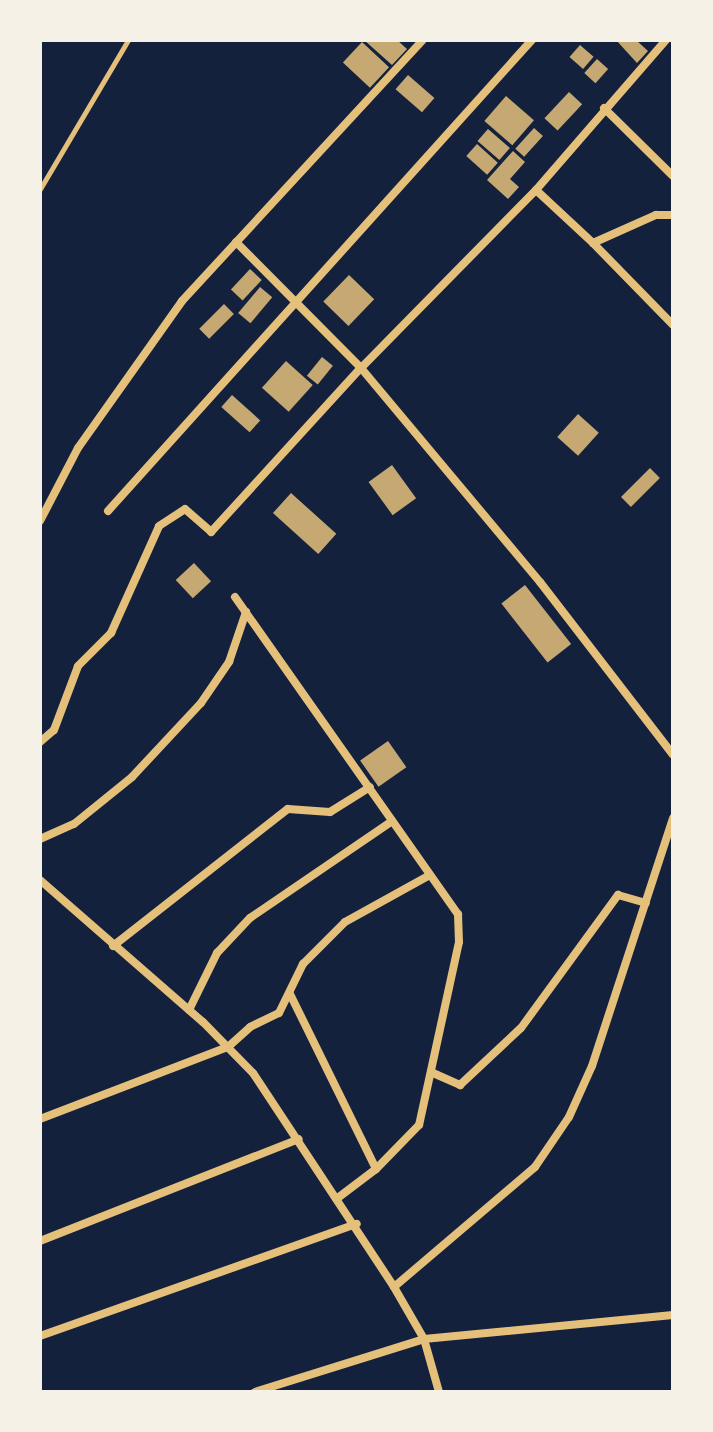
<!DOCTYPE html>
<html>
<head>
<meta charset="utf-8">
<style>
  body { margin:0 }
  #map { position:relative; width:713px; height:1432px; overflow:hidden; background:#14213d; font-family:Helvetica,sans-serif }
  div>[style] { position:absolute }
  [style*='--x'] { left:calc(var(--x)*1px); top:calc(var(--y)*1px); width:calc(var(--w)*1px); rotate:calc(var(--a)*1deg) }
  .building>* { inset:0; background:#c6a872; transform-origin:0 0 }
  .path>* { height:5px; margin:-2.5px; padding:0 2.5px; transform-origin:2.5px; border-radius:2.5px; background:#e5c07b }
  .minor>* { height:8px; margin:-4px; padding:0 4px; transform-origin:4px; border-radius:4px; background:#e5c07b }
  span { translate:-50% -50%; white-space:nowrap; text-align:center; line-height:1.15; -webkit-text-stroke:6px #f6f1e7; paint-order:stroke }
  .frame { position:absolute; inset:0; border:42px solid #f6f1e7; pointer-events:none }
</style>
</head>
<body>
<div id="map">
  <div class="building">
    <i style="clip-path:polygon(364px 40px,397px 40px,407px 49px,392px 65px)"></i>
    <i style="clip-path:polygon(616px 40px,636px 40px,648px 51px,637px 63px)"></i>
    <i style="left:362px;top:42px;width:37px;height:28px;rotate:43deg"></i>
    <i style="left:580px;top:45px;width:18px;height:16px;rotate:41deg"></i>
    <i style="left:597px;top:59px;width:15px;height:19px;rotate:42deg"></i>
    <i style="left:408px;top:75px;width:35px;height:19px;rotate:41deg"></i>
    <i style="left:569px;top:92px;width:18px;height:36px;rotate:43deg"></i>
    <i style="left:506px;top:96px;width:37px;height:33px;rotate:41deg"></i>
    <i style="left:534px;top:128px;width:12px;height:28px;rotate:42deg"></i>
    <i style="left:488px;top:129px;width:29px;height:16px;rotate:41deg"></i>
    <i style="left:477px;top:144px;width:28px;height:16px;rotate:42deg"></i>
    <i style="clip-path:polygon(513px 151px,525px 162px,510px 179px,519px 187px,508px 199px,487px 180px)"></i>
    <i style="left:250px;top:269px;width:16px;height:28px;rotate:43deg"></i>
    <i style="left:349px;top:275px;width:35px;height:37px;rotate:44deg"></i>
    <i style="left:260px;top:287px;width:16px;height:34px;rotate:40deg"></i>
    <i style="left:224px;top:304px;width:14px;height:35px;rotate:45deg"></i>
    <i style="left:322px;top:357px;width:14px;height:24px;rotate:39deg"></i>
    <i style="left:286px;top:361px;width:36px;height:36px;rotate:42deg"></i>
    <i style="left:232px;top:395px;width:38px;height:16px;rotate:42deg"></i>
    <i style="left:578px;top:414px;width:28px;height:31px;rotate:42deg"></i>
    <i style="left:392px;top:465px;width:41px;height:29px;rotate:54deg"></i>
    <i style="left:650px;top:468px;width:14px;height:41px;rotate:45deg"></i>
    <i style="left:291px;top:493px;width:61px;height:27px;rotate:42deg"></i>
    <i style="left:194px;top:563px;width:25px;height:25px;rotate:47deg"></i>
    <i style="left:525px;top:585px;width:75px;height:30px;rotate:52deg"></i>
    <i style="left:388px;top:741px;width:32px;height:34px;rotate:55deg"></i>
  </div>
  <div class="path">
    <i style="--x:40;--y:189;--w:173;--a:-59.4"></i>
  </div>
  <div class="minor">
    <i style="--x:604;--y:108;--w:97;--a:44.6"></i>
    <i style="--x:536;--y:190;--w:78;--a:42.9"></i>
    <i style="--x:593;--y:243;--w:69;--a:-24"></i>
    <i style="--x:656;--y:215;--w:17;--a:0"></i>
    <i style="--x:236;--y:242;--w:177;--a:45.2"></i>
    <i style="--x:361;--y:368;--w:279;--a:50.1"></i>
    <i style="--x:540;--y:582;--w:218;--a:52.4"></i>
    <i style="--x:593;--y:243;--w:115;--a:45.7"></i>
    <i style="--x:108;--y:511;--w:634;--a:-48.01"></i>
    <i style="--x:40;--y:521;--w:82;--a:-62.5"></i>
    <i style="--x:78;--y:448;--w:180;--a:-54.7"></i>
    <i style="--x:182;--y:301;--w:355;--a:-47.3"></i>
    <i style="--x:235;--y:597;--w:388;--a:54.9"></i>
    <i style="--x:458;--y:914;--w:28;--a:88"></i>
    <i style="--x:459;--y:942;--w:187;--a:102.3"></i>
    <i style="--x:419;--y:1125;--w:62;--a:134.3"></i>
    <i style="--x:376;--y:1169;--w:46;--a:142.9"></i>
    <i style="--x:40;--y:742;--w:18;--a:-41"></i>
    <i style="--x:54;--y:730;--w:68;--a:-69.4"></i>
    <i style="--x:78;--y:666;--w:47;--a:-45"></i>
    <i style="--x:111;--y:633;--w:117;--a:-65.8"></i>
    <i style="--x:159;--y:526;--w:31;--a:-33"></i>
    <i style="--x:185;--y:509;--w:35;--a:41"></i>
    <i style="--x:211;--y:532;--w:222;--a:-47.6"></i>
    <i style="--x:361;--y:368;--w:250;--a:-45.5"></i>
    <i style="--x:536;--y:190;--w:198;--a:-49.1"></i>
    <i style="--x:40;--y:839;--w:37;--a:-24"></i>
    <i style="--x:74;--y:824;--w:75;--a:-39"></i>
    <i style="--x:132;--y:777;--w:101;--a:-47"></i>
    <i style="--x:201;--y:703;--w:50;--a:-55.7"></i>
    <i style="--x:229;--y:662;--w:53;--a:-71.2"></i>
    <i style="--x:40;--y:880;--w:216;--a:41.1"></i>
    <i style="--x:203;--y:1022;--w:71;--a:45.6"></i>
    <i style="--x:253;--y:1073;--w:256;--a:56.6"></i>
    <i style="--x:394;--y:1287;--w:60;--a:60"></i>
    <i style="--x:424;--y:1339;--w:55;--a:74.2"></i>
    <i style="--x:113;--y:946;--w:222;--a:-38.1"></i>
    <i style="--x:288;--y:809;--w:42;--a:4.1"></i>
    <i style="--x:330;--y:812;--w:47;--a:-32"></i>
    <i style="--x:290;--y:994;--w:195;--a:63.8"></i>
    <i style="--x:189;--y:1010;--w:64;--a:-63.8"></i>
    <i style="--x:217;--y:953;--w:48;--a:-46.7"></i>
    <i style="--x:250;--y:918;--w:172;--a:-34.3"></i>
    <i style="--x:433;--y:1073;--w:30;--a:24"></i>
    <i style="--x:460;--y:1085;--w:83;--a:-43.1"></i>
    <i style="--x:521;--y:1028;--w:165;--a:-53.9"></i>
    <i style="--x:618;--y:895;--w:29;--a:16"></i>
    <i style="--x:40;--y:1119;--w:201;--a:-21"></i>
    <i style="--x:228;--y:1047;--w:30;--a:-42"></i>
    <i style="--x:250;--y:1027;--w:32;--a:-26"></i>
    <i style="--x:279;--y:1013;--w:55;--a:-63.9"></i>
    <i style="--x:303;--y:964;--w:59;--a:-45"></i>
    <i style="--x:345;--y:922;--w:97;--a:-28.9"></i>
    <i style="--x:40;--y:1241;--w:278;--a:-21.5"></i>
    <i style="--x:394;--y:1287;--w:185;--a:-40.4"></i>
    <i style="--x:535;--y:1167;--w:60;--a:-55.8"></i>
    <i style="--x:569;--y:1117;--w:56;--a:-65.7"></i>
    <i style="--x:592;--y:1066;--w:261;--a:-71.9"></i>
    <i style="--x:40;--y:1336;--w:336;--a:-19.5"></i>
    <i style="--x:255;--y:1392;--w:177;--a:-17.4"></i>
    <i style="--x:424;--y:1339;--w:250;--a:-5.5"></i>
  </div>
  <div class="frame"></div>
</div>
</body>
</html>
